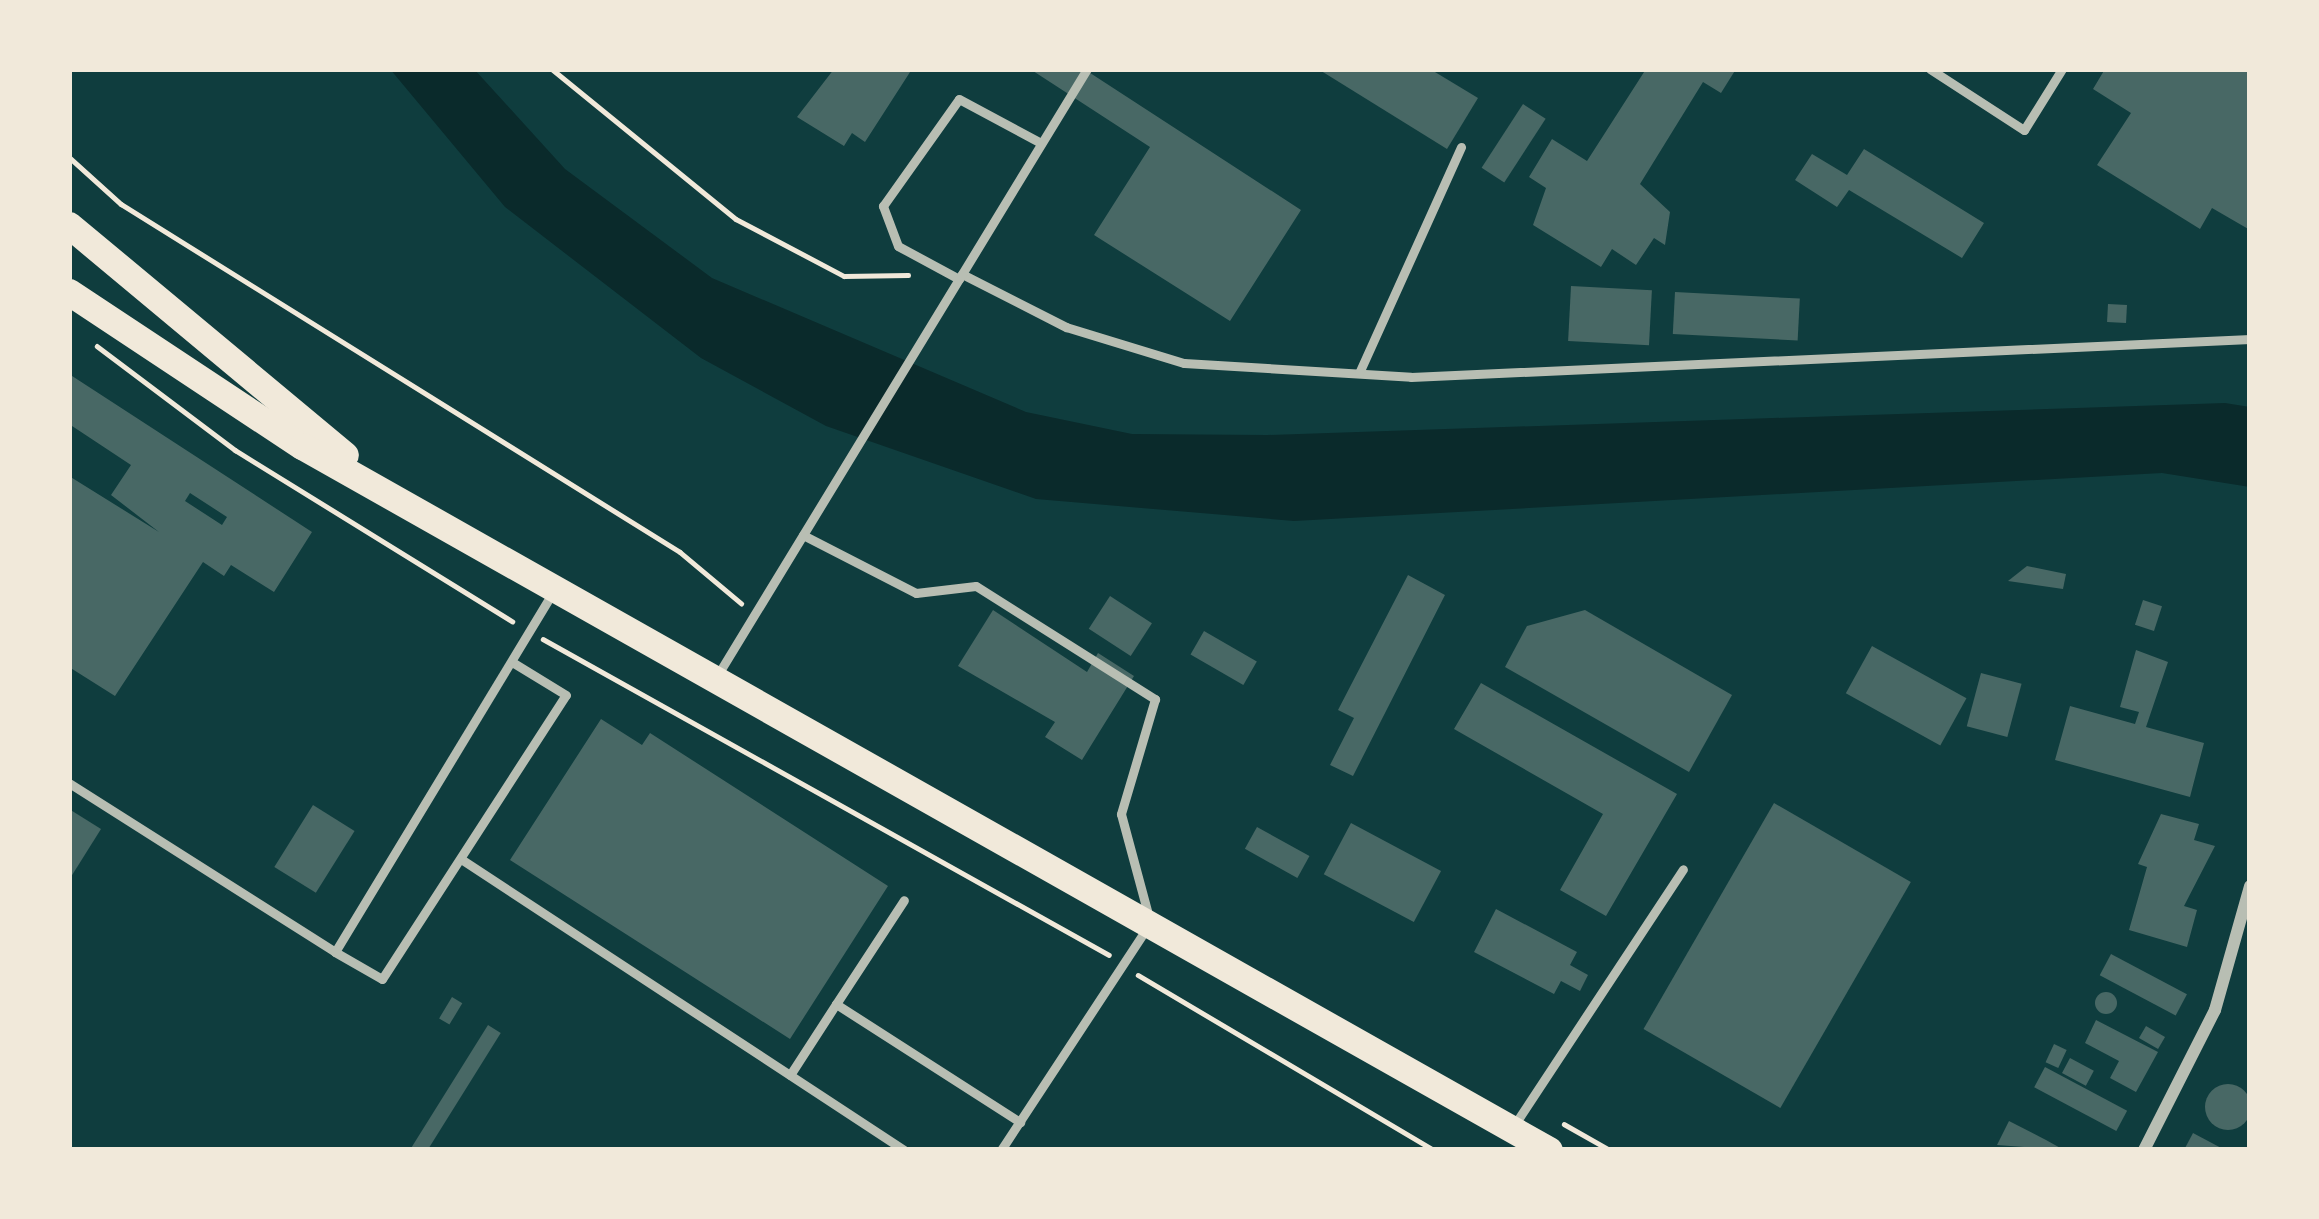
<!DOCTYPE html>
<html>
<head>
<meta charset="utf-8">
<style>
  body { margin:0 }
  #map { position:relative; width:2319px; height:1219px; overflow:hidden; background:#0f3d3e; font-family:Karla,sans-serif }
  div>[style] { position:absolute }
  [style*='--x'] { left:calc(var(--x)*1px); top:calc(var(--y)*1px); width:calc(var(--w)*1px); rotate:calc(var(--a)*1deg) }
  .water>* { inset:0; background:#0a2a2b }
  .building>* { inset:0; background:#486865; transform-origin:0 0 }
  .round { border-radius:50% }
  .path>* { height:4.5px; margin:-2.25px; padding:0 2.25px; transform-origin:2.25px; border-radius:2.25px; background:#f1e9da }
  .service>* { height:9px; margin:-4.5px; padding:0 4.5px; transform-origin:4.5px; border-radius:4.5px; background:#b8beb3 }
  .minor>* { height:12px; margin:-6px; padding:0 6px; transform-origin:6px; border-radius:6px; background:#b8beb3 }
  .primary>* { height:27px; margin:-13.5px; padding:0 13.5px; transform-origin:13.5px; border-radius:13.5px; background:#f1e9da }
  span { translate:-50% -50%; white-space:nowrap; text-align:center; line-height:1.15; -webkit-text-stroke:9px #f1e9da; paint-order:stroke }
  .frame { position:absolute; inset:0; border:72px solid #f1e9da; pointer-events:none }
</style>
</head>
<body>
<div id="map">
  <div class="water">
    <i style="clip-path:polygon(390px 69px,474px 69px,565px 169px,712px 278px,1026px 412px,1132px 434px,1267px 435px,2225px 403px,2250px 407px,2250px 487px,2162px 473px,1294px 521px,1036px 499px,826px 426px,701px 358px,505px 207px)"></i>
  </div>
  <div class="building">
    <i style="clip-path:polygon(834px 69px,912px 69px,865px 142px,852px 133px,844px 146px,797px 117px)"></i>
    <i style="clip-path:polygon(1030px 69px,1084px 69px,1301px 210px,1230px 321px,1094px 235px,1150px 147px)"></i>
    <i style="clip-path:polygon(1318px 69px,1430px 69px,1478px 98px,1447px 149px)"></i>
    <i style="clip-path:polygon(1646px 69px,1736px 69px,1721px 93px,1703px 82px,1640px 184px,1670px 212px,1665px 245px,1654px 238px,1636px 265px,1612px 249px,1601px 267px,1533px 225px,1546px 188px,1529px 177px,1552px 139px,1587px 161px)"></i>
    <i style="clip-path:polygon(2105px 69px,2250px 69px,2250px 230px,2212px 208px,2200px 229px,2097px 165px,2131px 113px,2093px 89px)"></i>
    <i style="left:1523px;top:104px;width:27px;height:76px;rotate:33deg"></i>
    <i style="clip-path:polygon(1864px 149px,1984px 223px,1962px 258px,1849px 190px,1837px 207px,1795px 180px,1812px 154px,1847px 175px)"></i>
    <i style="left:1571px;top:286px;width:81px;height:55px;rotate:3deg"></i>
    <i style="left:1675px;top:292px;width:125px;height:42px;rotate:3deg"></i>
    <i style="left:2108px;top:304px;width:19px;height:18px;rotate:3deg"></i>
    <i style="clip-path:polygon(evenodd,69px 374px,312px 532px,274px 592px,231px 565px,224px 576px,203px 562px,115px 696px,69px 667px,69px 476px,159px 532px,111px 495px,131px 465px,69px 424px,69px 374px,190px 493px,227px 517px,222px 525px,185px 501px,190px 493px)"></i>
    <i style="clip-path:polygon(2027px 566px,2066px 574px,2063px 589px,2008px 581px)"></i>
    <i style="clip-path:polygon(1408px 575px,1445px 595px,1353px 776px,1330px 765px,1354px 718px,1338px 710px)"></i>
    <i style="left:1110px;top:596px;width:50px;height:39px;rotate:33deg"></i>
    <i style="left:2143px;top:600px;width:20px;height:26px;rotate:18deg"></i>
    <i style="clip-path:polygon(993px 610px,1087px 672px,1098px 653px,1134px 676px,1082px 760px,1045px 737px,1055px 722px,958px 666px)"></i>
    <i style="clip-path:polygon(1585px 610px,1732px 695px,1689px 772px,1505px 667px,1527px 626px)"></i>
    <i style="left:1204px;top:631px;width:61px;height:27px;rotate:30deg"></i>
    <i style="left:1872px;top:646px;width:108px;height:54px;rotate:29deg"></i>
    <i style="clip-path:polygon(2136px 650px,2168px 662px,2146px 727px,2204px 743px,2190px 797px,2055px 760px,2070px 706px,2135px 724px,2139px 712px,2120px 707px)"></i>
    <i style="left:1981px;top:673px;width:42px;height:55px;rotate:15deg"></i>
    <i style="clip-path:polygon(1481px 683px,1677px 794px,1606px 916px,1560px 890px,1603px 814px,1454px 729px)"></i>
    <i style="clip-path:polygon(601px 719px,642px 745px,650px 733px,888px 886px,790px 1039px,510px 860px)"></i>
    <i style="left:1774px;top:803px;width:158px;height:261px;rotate:30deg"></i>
    <i style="left:313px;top:805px;width:49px;height:73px;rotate:32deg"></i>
    <i style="clip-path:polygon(69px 809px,101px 829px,69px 880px)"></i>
    <i style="clip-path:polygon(2161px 814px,2199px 824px,2194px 840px,2215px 846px,2184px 906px,2197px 910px,2187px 947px,2129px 930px,2147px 867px,2138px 864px)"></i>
    <i style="left:1351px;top:823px;width:102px;height:58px;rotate:28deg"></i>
    <i style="left:1257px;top:827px;width:60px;height:25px;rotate:29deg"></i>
    <i style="clip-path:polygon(1496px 909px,1577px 952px,1570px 965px,1588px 975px,1580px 991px,1561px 981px,1554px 994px,1474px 952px)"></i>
    <i style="left:2111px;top:954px;width:86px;height:24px;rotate:28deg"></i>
    <i class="round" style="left:2095px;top:992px;width:22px;height:22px"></i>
    <i style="left:452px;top:997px;width:12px;height:25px;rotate:31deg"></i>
    <i style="clip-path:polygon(2096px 1020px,2158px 1052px,2136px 1092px,2110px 1078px,2119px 1061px,2085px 1043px)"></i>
    <i style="left:488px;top:1025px;width:15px;height:150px;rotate:32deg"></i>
    <i style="left:2146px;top:1026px;width:22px;height:14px;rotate:30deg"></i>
    <i style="left:2054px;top:1044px;width:14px;height:20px;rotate:25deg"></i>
    <i style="left:2070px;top:1058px;width:27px;height:17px;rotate:28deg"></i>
    <i style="left:2045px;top:1067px;width:93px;height:23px;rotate:28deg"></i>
    <i class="round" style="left:2205px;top:1084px;width:46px;height:46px"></i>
    <i style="clip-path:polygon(2009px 1121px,2046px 1140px,2064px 1150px,1997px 1145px)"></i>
    <i style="clip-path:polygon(2193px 1133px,2225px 1150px,2184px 1150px)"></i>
  </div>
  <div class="path">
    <i style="--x:552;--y:69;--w:237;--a:39.2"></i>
    <i style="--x:736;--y:219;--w:122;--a:27.8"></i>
    <i style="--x:844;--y:276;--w:64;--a:-0.9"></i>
    <i style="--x:69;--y:157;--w:70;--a:42.1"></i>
    <i style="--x:121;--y:204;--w:658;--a:31.9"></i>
    <i style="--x:680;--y:552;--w:80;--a:39.9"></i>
    <i style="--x:97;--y:346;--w:173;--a:37"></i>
    <i style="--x:235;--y:450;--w:326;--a:31.7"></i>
    <i style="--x:543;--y:639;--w:648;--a:29.17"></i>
    <i style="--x:1138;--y:975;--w:344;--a:30.6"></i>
    <i style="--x:1564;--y:1124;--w:53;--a:29.5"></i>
  </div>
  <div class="service">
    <i style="--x:1930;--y:69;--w:112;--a:33"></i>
    <i style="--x:2024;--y:130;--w:72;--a:-58.1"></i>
    <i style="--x:962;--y:274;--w:117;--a:27"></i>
    <i style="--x:1066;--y:327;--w:123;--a:17"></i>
    <i style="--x:1184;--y:363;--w:227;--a:3.5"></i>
    <i style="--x:1411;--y:377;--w:840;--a:-2.59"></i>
    <i style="--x:959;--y:279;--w:69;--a:-151.6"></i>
    <i style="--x:898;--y:246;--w:43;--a:-110.6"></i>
    <i style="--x:883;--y:206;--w:131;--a:-54.6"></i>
    <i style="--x:959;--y:99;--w:93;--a:28.2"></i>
    <i style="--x:1359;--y:373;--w:248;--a:-65.7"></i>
    <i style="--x:803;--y:535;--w:127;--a:27.2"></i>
    <i style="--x:916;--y:593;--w:60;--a:-6.7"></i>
    <i style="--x:976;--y:586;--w:212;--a:32.3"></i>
    <i style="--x:1155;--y:699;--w:120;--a:106.5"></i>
    <i style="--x:1121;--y:814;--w:104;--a:74.9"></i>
    <i style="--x:717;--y:676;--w:711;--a:-58.64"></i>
    <i style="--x:69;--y:783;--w:315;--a:32.4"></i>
    <i style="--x:335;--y:952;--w:423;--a:-58.8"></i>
    <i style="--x:461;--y:859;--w:530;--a:33.3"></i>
    <i style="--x:335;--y:952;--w:54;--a:29.9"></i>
    <i style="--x:382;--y:979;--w:338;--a:-57.1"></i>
    <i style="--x:566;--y:695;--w:63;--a:-148.6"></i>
    <i style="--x:836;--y:1004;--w:124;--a:-56.8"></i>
    <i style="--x:790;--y:1075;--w:85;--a:-57.1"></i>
    <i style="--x:836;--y:1004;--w:219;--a:32.7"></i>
    <i style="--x:1515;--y:1124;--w:305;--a:-56.6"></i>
    <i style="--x:1001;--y:1150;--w:264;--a:-56.7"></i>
  </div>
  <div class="minor">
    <i style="--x:2144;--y:1150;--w:157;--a:-63.1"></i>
    <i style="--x:2215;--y:1010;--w:129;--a:-74.2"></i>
  </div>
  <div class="primary">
    <i style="--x:69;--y:225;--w:359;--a:39.8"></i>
    <i style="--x:69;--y:292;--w:279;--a:33.5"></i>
    <i style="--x:302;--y:446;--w:1432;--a:29.45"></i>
  </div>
  <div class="frame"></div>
</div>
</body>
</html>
